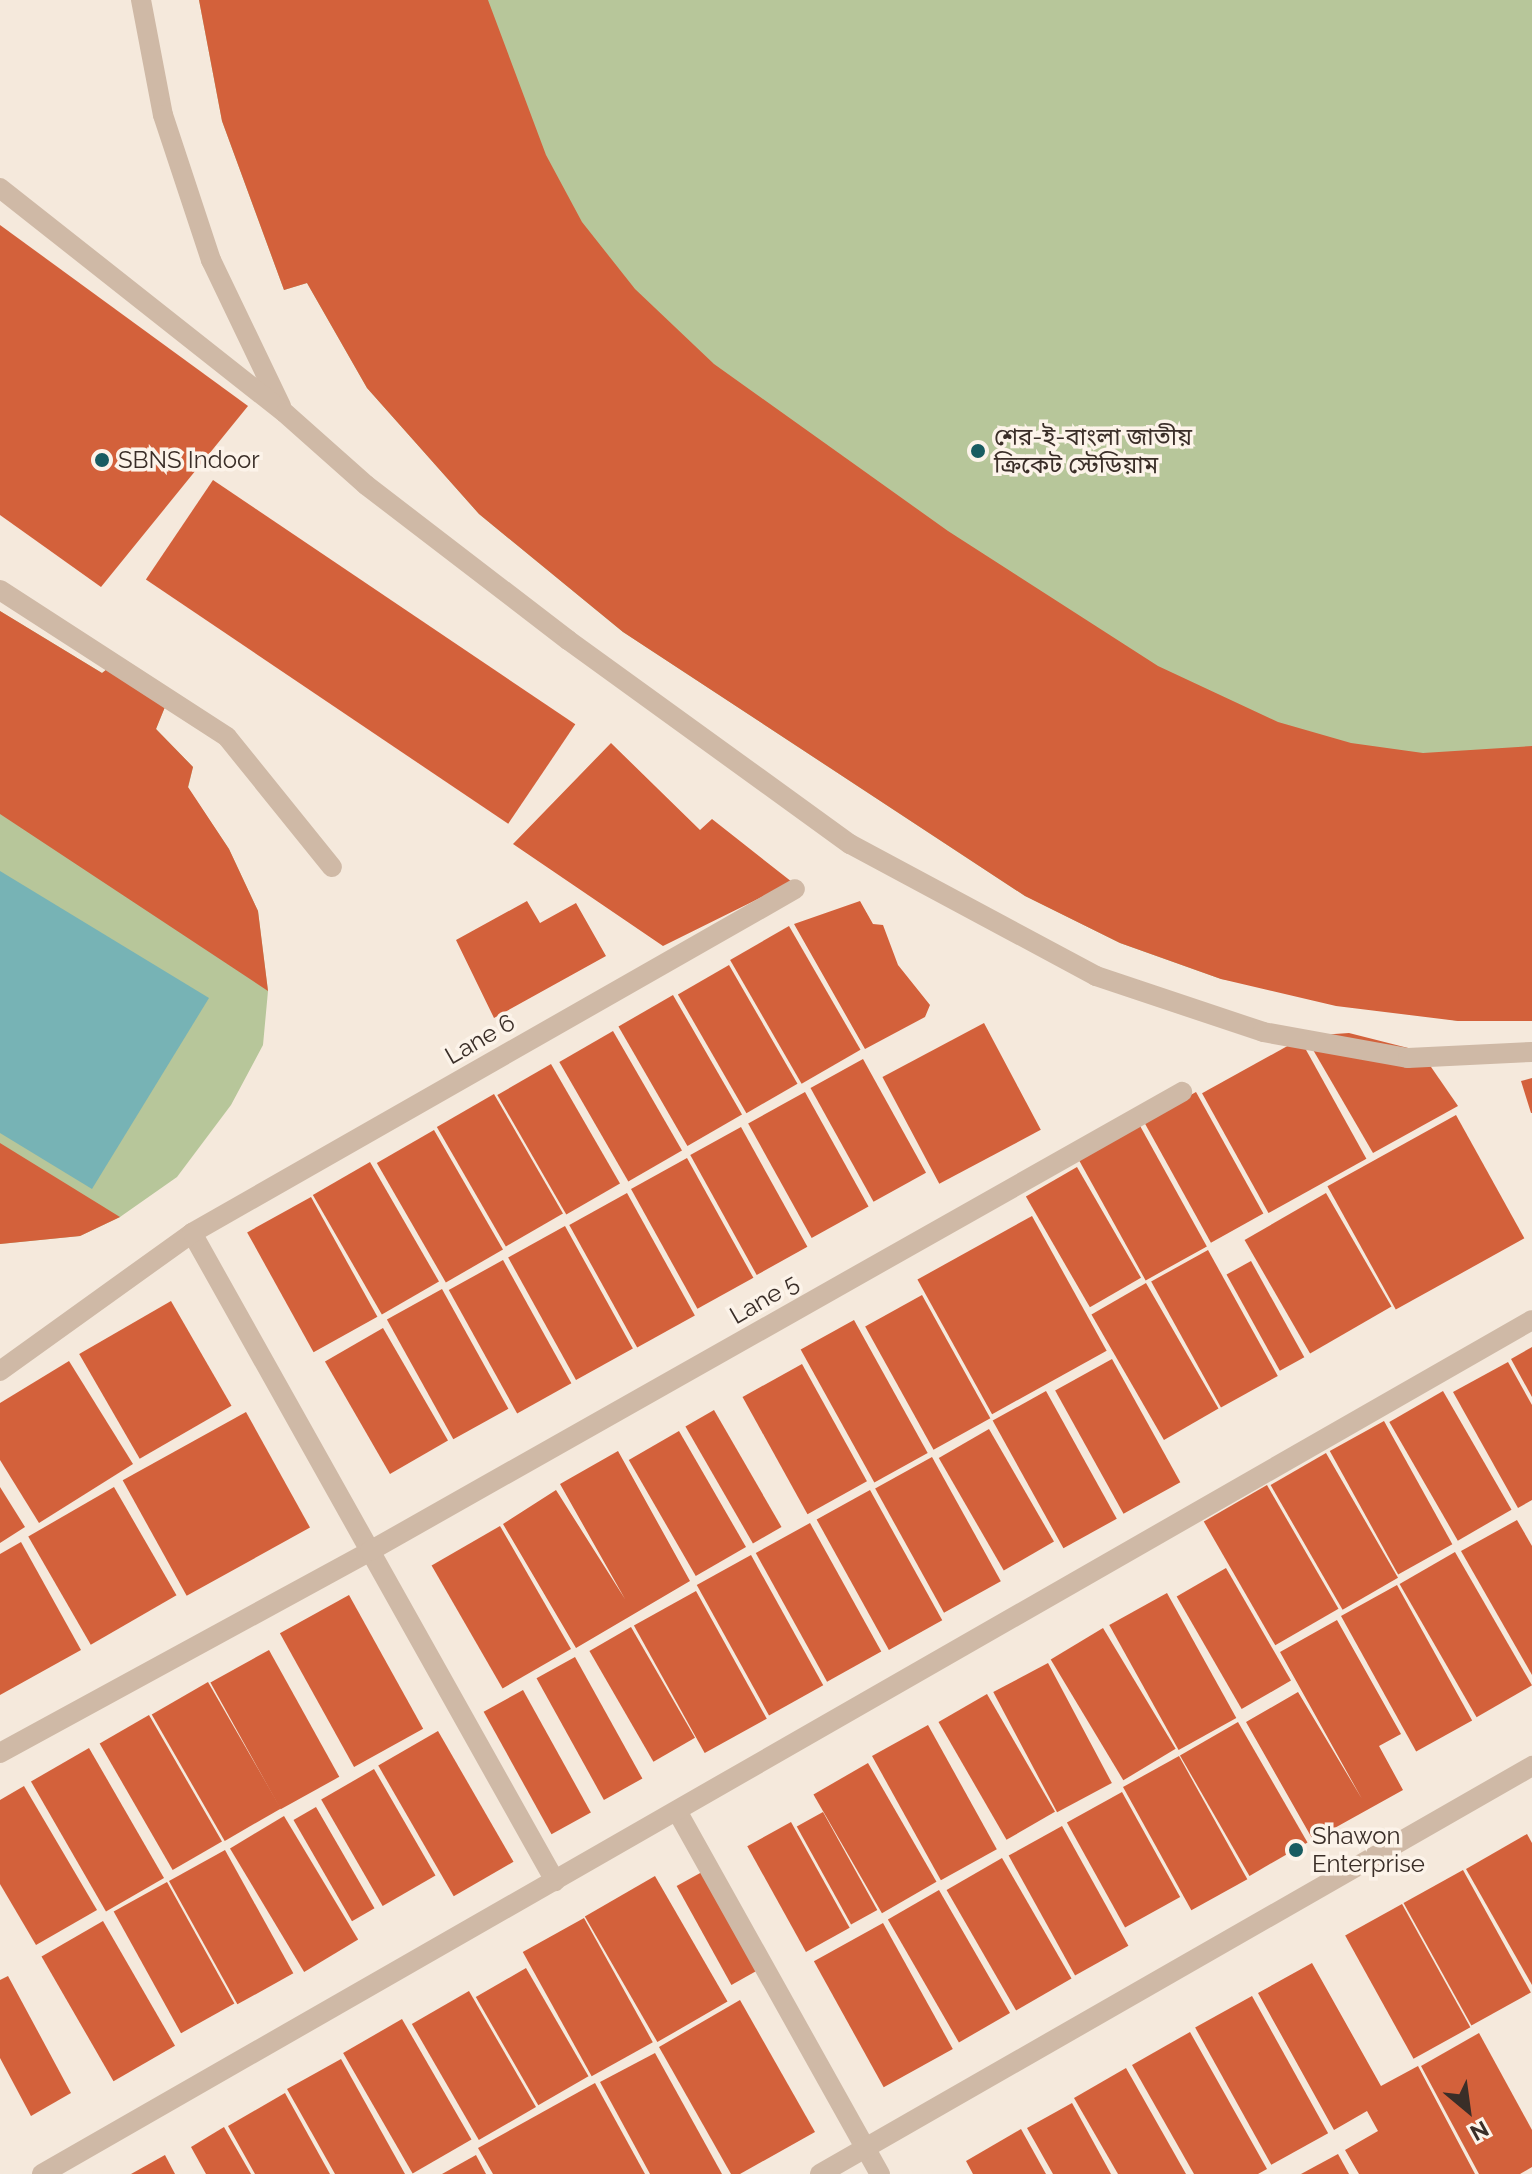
<!DOCTYPE html>
<html>
<head>
<meta charset="utf-8">
<style>
  body { margin:0 }
  #map { position:relative; width:1532px; height:2174px; overflow:hidden; background:#f5e9dc; font-family:Raleway,"Noto Sans Bengali",sans-serif }
  div>[style] { position:absolute }
  [style*='--x'] { left:calc(var(--x)*1px); top:calc(var(--y)*1px); width:calc(var(--w)*1px); rotate:calc(var(--a)*1deg) }
  .green>* { inset:0; background:#b7c69a }
  .water>* { inset:0; background:#77b3b5 }
  .building>* { inset:0; background:#d3613b; transform-origin:0 0 }
  .lane>* { height:20px; margin:-10px; padding:0 10px; transform-origin:10px; border-radius:10px; background:#cfb9a6 }
  .street>* { height:20px; margin:-10px; padding:0 10px; transform-origin:10px; border-radius:10px; background:#cfb9a6 }
  .dots>* { width:22px; height:22px; translate:-50% -50%; box-sizing:border-box; border:4px solid #fcf3e9; border-radius:50% }
  span { translate:-50% -50%; white-space:nowrap; text-align:center; line-height:1.15; -webkit-text-stroke:7px #fcf3e9; paint-order:stroke }
  .poi-label { font-size:24px; color:#3a2e28 }
  .left { translate:0 -50%; text-align:left }
  .street-label { font-size:24px; color:#3a2e28 }
  .north { position:absolute; left:1428px; top:2070px; width:80px; height:80px; -webkit-text-stroke:6px #fcf3e9; paint-order:stroke; rotate:151deg; font-size:22px; font-weight:700; line-height:32px; text-align:center; color:#3a2e28 }
  .north::after { content:''; display:block; margin:auto; width:28px; height:36px; background:#3a2e28; clip-path:polygon(50% 0,100% 100%,50% 72%,0 100%) }
</style>
</head>
<body>
<div id="map">
  <div class="green">
    <i style="clip-path:polygon(199px 0,1532px 0,1532px 1021px,1458px 1021px,1221px 979px,1120px 943px,1025px 896px,623px 632px,479px 514px,367px 388px,307px 283px,284px 290px,222px 121px)"></i>
    <i style="clip-path:polygon(0 611px,102px 673px,111px 666px,167px 702px,156px 729px,193px 767px,188px 788px,229px 849px,258px 911px,268px 991px,263px 1045px,231px 1105px,177px 1177px,120px 1217px,80px 1236px,0 1244px)"></i>
  </div>
  <div class="water">
    <i style="clip-path:polygon(0 871px,209px 998px,92px 1189px,0 1133px)"></i>
  </div>
  <div class="building">
    <i style="clip-path:polygon(199px 0,488px 0,546px 155px,582px 222px,635px 289px,714px 364px,948px 531px,1158px 666px,1278px 722px,1351px 743px,1423px 753px,1532px 746px,1532px 1021px,1458px 1021px,1336px 1006px,1221px 979px,1120px 943px,1025px 896px,623px 632px,479px 514px,367px 388px,307px 283px,284px 290px,222px 121px)"></i>
    <i style="clip-path:polygon(0 225px,248px 406px,101px 587px,0 515px)"></i>
    <i style="left:213px;top:480px;width:437px;height:120px;rotate:34deg"></i>
    <i style="clip-path:polygon(0 611px,102px 673px,111px 666px,167px 702px,156px 729px,193px 767px,188px 787px,229px 849px,258px 911px,268px 991px,0 814px)"></i>
    <i style="clip-path:polygon(611px 743px,700px 830px,712px 819px,792px 882px,663px 946px,513px 844px)"></i>
    <i style="clip-path:polygon(527px 901px,540px 923px,576px 903px,606px 956px,494px 1018px,456px 940px)"></i>
    <i style="clip-path:polygon(860px 901px,873px 924px,883px 925px,898px 965px,930px 1005px,925px 1017px,865px 1049px,794px 924px)"></i>
    <i style="left:789px;top:926px;width:143px;height:68px;rotate:60deg"></i>
    <i style="left:729px;top:965px;width:137px;height:59px;rotate:60deg"></i>
    <i style="left:673px;top:995px;width:138px;height:63px;rotate:60deg"></i>
    <i style="left:984px;top:1023px;width:121px;height:115px;rotate:62deg"></i>
    <i style="left:613px;top:1031px;width:138px;height:62px;rotate:60deg"></i>
    <i style="clip-path:polygon(1349px 1033px,1420px 1051px,1458px 1106px,1373px 1153px,1305px 1036px)"></i>
    <i style="left:1300px;top:1039px;width:137px;height:112px;rotate:61deg"></i>
    <i style="left:863px;top:1059px;width:130px;height:60px;rotate:61deg"></i>
    <i style="left:551px;top:1064px;width:138px;height:62px;rotate:60deg"></i>
    <i style="clip-path:polygon(1532px 1078px,1532px 1113px,1531px 1113px,1521px 1081px)"></i>
    <i style="left:805px;top:1092px;width:131px;height:65px;rotate:61deg"></i>
    <i style="left:1196px;top:1092px;width:139px;height:60px;rotate:61deg"></i>
    <i style="left:494px;top:1094px;width:138px;height:66px;rotate:60deg"></i>
    <i style="left:1456px;top:1115px;width:141px;height:147px;rotate:61deg"></i>
    <i style="left:1139px;top:1124px;width:140px;height:70px;rotate:61deg"></i>
    <i style="left:741px;top:1127px;width:137px;height:58px;rotate:61deg"></i>
    <i style="left:434px;top:1130px;width:138px;height:66px;rotate:60deg"></i>
    <i style="clip-path:polygon(0 1143px,120px 1217px,80px 1236px,0 1244px)"></i>
    <i style="left:687px;top:1158px;width:137px;height:64px;rotate:61deg"></i>
    <i style="left:370px;top:1162px;width:138px;height:66px;rotate:60deg"></i>
    <i style="left:1077px;top:1167px;width:128px;height:59px;rotate:60deg"></i>
    <i style="left:627px;top:1193px;width:140px;height:66px;rotate:61deg"></i>
    <i style="left:1326px;top:1193px;width:131px;height:94px;rotate:60deg"></i>
    <i style="left:311px;top:1197px;width:137px;height:73px;rotate:61deg"></i>
    <i style="left:1032px;top:1216px;width:154px;height:131px;rotate:61deg"></i>
    <i style="left:565px;top:1226px;width:140px;height:65px;rotate:61deg"></i>
    <i style="left:1208px;top:1250px;width:144px;height:65px;rotate:61deg"></i>
    <i style="left:503px;top:1260px;width:141px;height:62px;rotate:61deg"></i>
    <i style="left:1251px;top:1261px;width:110px;height:28px;rotate:61deg"></i>
    <i style="left:1146px;top:1283px;width:145px;height:63px;rotate:60deg"></i>
    <i style="left:442px;top:1289px;width:137px;height:63px;rotate:61deg"></i>
    <i style="left:922px;top:1295px;width:141px;height:65px;rotate:61deg"></i>
    <i style="left:171px;top:1301px;width:121px;height:106px;rotate:60deg"></i>
    <i style="left:854px;top:1320px;width:152px;height:61px;rotate:61deg"></i>
    <i style="left:383px;top:1328px;width:130px;height:67px;rotate:60deg"></i>
    <i style="clip-path:polygon(1532px 1347px,1532px 1397px,1511px 1359px)"></i>
    <i style="left:1112px;top:1359px;width:141px;height:65px;rotate:61deg"></i>
    <i style="clip-path:polygon(69px 1361px,133px 1464px,39px 1523px,0 1460px,0 1403px)"></i>
    <i style="clip-path:polygon(1508px 1362px,1532px 1405px,1532px 1500px,1518px 1508px,1453px 1392px)"></i>
    <i style="left:802px;top:1364px;width:134px;height:68px;rotate:61deg"></i>
    <i style="left:1046px;top:1391px;width:146px;height:61px;rotate:61deg"></i>
    <i style="left:1443px;top:1391px;width:137px;height:62px;rotate:60deg"></i>
    <i style="left:714px;top:1410px;width:135px;height:33px;rotate:60deg"></i>
    <i style="left:246px;top:1412px;width:132px;height:141px;rotate:61deg"></i>
    <i style="left:1384px;top:1421px;width:141px;height:62px;rotate:61deg"></i>
    <i style="left:989px;top:1429px;width:130px;height:58px;rotate:60deg"></i>
    <i style="left:679px;top:1431px;width:134px;height:58px;rotate:60deg"></i>
    <i style="clip-path:polygon(618px 1451px,690px 1581px,576px 1648px,503px 1524px,556px 1490px,625px 1599px,560px 1484px)"></i>
    <i style="left:1326px;top:1453px;width:144px;height:64px;rotate:60deg"></i>
    <i style="left:932px;top:1457px;width:142px;height:65px;rotate:61deg"></i>
    <i style="left:1267px;top:1485px;width:143px;height:73px;rotate:60deg"></i>
    <i style="clip-path:polygon(0 1487px,25px 1527px,0 1543px)"></i>
    <i style="left:114px;top:1487px;width:125px;height:99px;rotate:60deg"></i>
    <i style="left:870px;top:1490px;width:149px;height:61px;rotate:61deg"></i>
    <i style="clip-path:polygon(1517px 1520px,1532px 1546px,1532px 1675px,1461px 1551px)"></i>
    <i style="left:810px;top:1523px;width:147px;height:62px;rotate:61deg"></i>
    <i style="left:500px;top:1526px;width:142px;height:79px;rotate:60deg"></i>
    <i style="clip-path:polygon(21px 1542px,81px 1650px,0 1695px,0 1554px)"></i>
    <i style="left:1455px;top:1552px;width:154px;height:64px;rotate:60deg"></i>
    <i style="left:751px;top:1555px;width:149px;height:62px;rotate:61deg"></i>
    <i style="left:1226px;top:1568px;width:130px;height:57px;rotate:60deg"></i>
    <i style="left:1397px;top:1585px;width:155px;height:64px;rotate:61deg"></i>
    <i style="left:696px;top:1591px;width:146px;height:71px;rotate:61deg"></i>
    <i style="left:1167px;top:1593px;width:143px;height:66px;rotate:61deg"></i>
    <i style="left:349px;top:1595px;width:153px;height:79px;rotate:61deg"></i>
    <i style="clip-path:polygon(1337px 1620px,1401px 1734px,1379px 1746px,1403px 1790px,1313px 1840px,1246px 1722px,1298px 1692px,1362px 1799px,1280px 1652px)"></i>
    <i style="left:631px;top:1627px;width:128px;height:48px;rotate:60deg"></i>
    <i style="left:1103px;top:1628px;width:141px;height:61px;rotate:59deg"></i>
    <i style="left:269px;top:1650px;width:145px;height:67px;rotate:61deg"></i>
    <i style="left:575px;top:1657px;width:139px;height:44px;rotate:61deg"></i>
    <i style="left:1048px;top:1663px;width:136px;height:62px;rotate:62deg"></i>
    <i style="left:208px;top:1682px;width:146px;height:65px;rotate:60deg"></i>
    <i style="left:523px;top:1690px;width:140px;height:45px;rotate:61deg"></i>
    <i style="left:987px;top:1694px;width:136px;height:56px;rotate:60deg"></i>
    <i style="left:149px;top:1715px;width:146px;height:57px;rotate:60deg"></i>
    <i style="left:1238px;top:1722px;width:139px;height:67px;rotate:60deg"></i>
    <i style="left:928px;top:1725px;width:142px;height:64px;rotate:61deg"></i>
    <i style="left:438px;top:1731px;width:151px;height:69px;rotate:60deg"></i>
    <i style="left:89px;top:1748px;width:150px;height:67px;rotate:60deg"></i>
    <i style="left:1179px;top:1756px;width:141px;height:64px;rotate:61deg"></i>
    <i style="left:868px;top:1763px;width:137px;height:63px;rotate:60deg"></i>
    <i style="left:374px;top:1769px;width:123px;height:61px;rotate:60deg"></i>
    <i style="clip-path:polygon(24px 1786px,97px 1910px,36px 1945px,0 1884px,0 1800px)"></i>
    <i style="left:1122px;top:1792px;width:120px;height:63px;rotate:61deg"></i>
    <i style="left:316px;top:1807px;width:117px;height:26px;rotate:60deg"></i>
    <i style="left:823px;top:1812px;width:112px;height:30px;rotate:61deg"></i>
    <i style="left:284px;top:1816px;width:144px;height:63px;rotate:59deg"></i>
    <i style="left:791px;top:1822px;width:121px;height:50px;rotate:61deg"></i>
    <i style="left:1062px;top:1826px;width:137px;height:61px;rotate:61deg"></i>
    <i style="clip-path:polygon(1527px 1834px,1532px 1843px,1532px 1985px,1466px 1869px)"></i>
    <i style="left:225px;top:1850px;width:141px;height:64px;rotate:61deg"></i>
    <i style="left:1002px;top:1858px;width:139px;height:64px;rotate:60deg"></i>
    <i style="left:1463px;top:1870px;width:140px;height:68px;rotate:61deg"></i>
    <i style="left:702px;top:1872px;width:113px;height:29px;rotate:61deg"></i>
    <i style="left:655px;top:1876px;width:145px;height:81px;rotate:60deg"></i>
    <i style="left:167px;top:1882px;width:139px;height:61px;rotate:61deg"></i>
    <i style="left:939px;top:1890px;width:142px;height:59px;rotate:60deg"></i>
    <i style="left:1402px;top:1904px;width:141px;height:65px;rotate:61deg"></i>
    <i style="left:584px;top:1918px;width:142px;height:70px;rotate:61deg"></i>
    <i style="left:103px;top:1921px;width:144px;height:71px;rotate:60deg"></i>
    <i style="left:883px;top:1923px;width:144px;height:79px;rotate:61deg"></i>
    <i style="clip-path:polygon(1312px 1963px,1381px 2086px,1418px 2066px,1475px 2174px,1359px 2174px,1345px 2150px,1378px 2131px,1367px 2111px,1334px 2130px,1258px 1993px)"></i>
    <i style="left:526px;top:1968px;width:125px;height:58px;rotate:60deg"></i>
    <i style="clip-path:polygon(8px 1976px,71px 2093px,31px 2116px,0 2058px,0 1980px)"></i>
    <i style="left:469px;top:1991px;width:134px;height:66px;rotate:60deg"></i>
    <i style="left:1252px;top:1996px;width:157px;height:65px;rotate:61deg"></i>
    <i style="clip-path:polygon(740px 2000px,815px 2132px,740px 2174px,731px 2174px,659px 2047px)"></i>
    <i style="left:402px;top:2019px;width:139px;height:68px;rotate:60deg"></i>
    <i style="clip-path:polygon(1190px 2032px,1267px 2169px,1258px 2174px,1194px 2174px,1132px 2065px)"></i>
    <i style="clip-path:polygon(1479px 2033px,1532px 2130px,1532px 2167px,1520px 2174px,1479px 2174px,1421px 2066px)"></i>
    <i style="clip-path:polygon(655px 2053px,722px 2174px,650px 2174px,600px 2082px)"></i>
    <i style="clip-path:polygon(341px 2059px,405px 2174px,335px 2174px,287px 2089px)"></i>
    <i style="clip-path:polygon(1126px 2068px,1186px 2174px,1118px 2174px,1074px 2098px)"></i>
    <i style="clip-path:polygon(595px 2083px,645px 2174px,493px 2174px,478px 2148px)"></i>
    <i style="clip-path:polygon(285px 2093px,330px 2174px,255px 2174px,228px 2126px)"></i>
    <i style="clip-path:polygon(1072px 2103px,1111px 2174px,1053px 2174px,1027px 2128px)"></i>
    <i style="clip-path:polygon(224px 2127px,251px 2174px,206px 2174px,191px 2147px)"></i>
    <i style="clip-path:polygon(1021px 2129px,1046px 2174px,973px 2174px,966px 2161px)"></i>
    <i style="clip-path:polygon(1338px 2154px,1349px 2174px,1301px 2174px)"></i>
    <i style="clip-path:polygon(165px 2155px,175px 2174px,131px 2174px)"></i>
    <i style="clip-path:polygon(476px 2155px,486px 2174px,442px 2174px)"></i>
  </div>
  <div class="lane">
    <i style="--x:141;--y:0;--w:117;--a:79.2"></i>
    <i style="--x:163;--y:115;--w:153;--a:71.7"></i>
    <i style="--x:211;--y:260;--w:162;--a:64.4"></i>
    <i style="--x:0;--y:188;--w:363;--a:38.3"></i>
    <i style="--x:285;--y:413;--w:108;--a:41.6"></i>
    <i style="--x:366;--y:485;--w:255;--a:37.5"></i>
    <i style="--x:568;--y:640;--w:348;--a:35.9"></i>
    <i style="--x:850;--y:844;--w:279;--a:28.2"></i>
    <i style="--x:1096;--y:976;--w:176;--a:18.5"></i>
    <i style="--x:1263;--y:1032;--w:147;--a:10.2"></i>
    <i style="--x:1408;--y:1058;--w:124;--a:-2.8"></i>
    <i style="--x:0;--y:590;--w:270;--a:32.9"></i>
    <i style="--x:227;--y:737;--w:167;--a:51.1"></i>
  </div>
  <div class="street">
    <i style="--x:192;--y:1233;--w:743;--a:60.74"></i>
    <i style="--x:0;--y:1371;--w:236;--a:-35.7"></i>
    <i style="--x:192;--y:1233;--w:694;--a:-29.7"></i>
    <i style="--x:0;--y:1753;--w:422;--a:-28.6"></i>
    <i style="--x:370;--y:1551;--w:933;--a:-29.48"></i>
    <i style="--x:677;--y:1811;--w:416;--a:60.8"></i>
    <i style="--x:42;--y:2174;--w:1717;--a:-29.82"></i>
    <i style="--x:820;--y:2174;--w:821;--a:-29.81"></i>
  </div>
  <div class="dots">
    <i style="left:978px;top:451px;background:#185c61"></i>
    <i style="left:102px;top:460px;background:#185c61"></i>
    <i style="left:1296px;top:1850px;background:#185c61"></i>
  </div>
  <div class="poi-label">
    <span class="left" style="left:994px;top:451px">শের-ই-বাংলা জাতীয়<br>ক্রিকেট স্টেডিয়াম</span>
    <span class="left" style="left:118px;top:460px">SBNS Indoor</span>
    <span class="left" style="left:1312px;top:1850px">Shawon<br>Enterprise</span>
  </div>
  <div class="street-label">
    <span style="left:480px;top:1039px;rotate:-30deg">Lane 6</span>
    <span style="left:764px;top:1299px;rotate:-30deg">Lane 5</span>
  </div>
  <div class="north">N</div>
</div>
</body>
</html>
